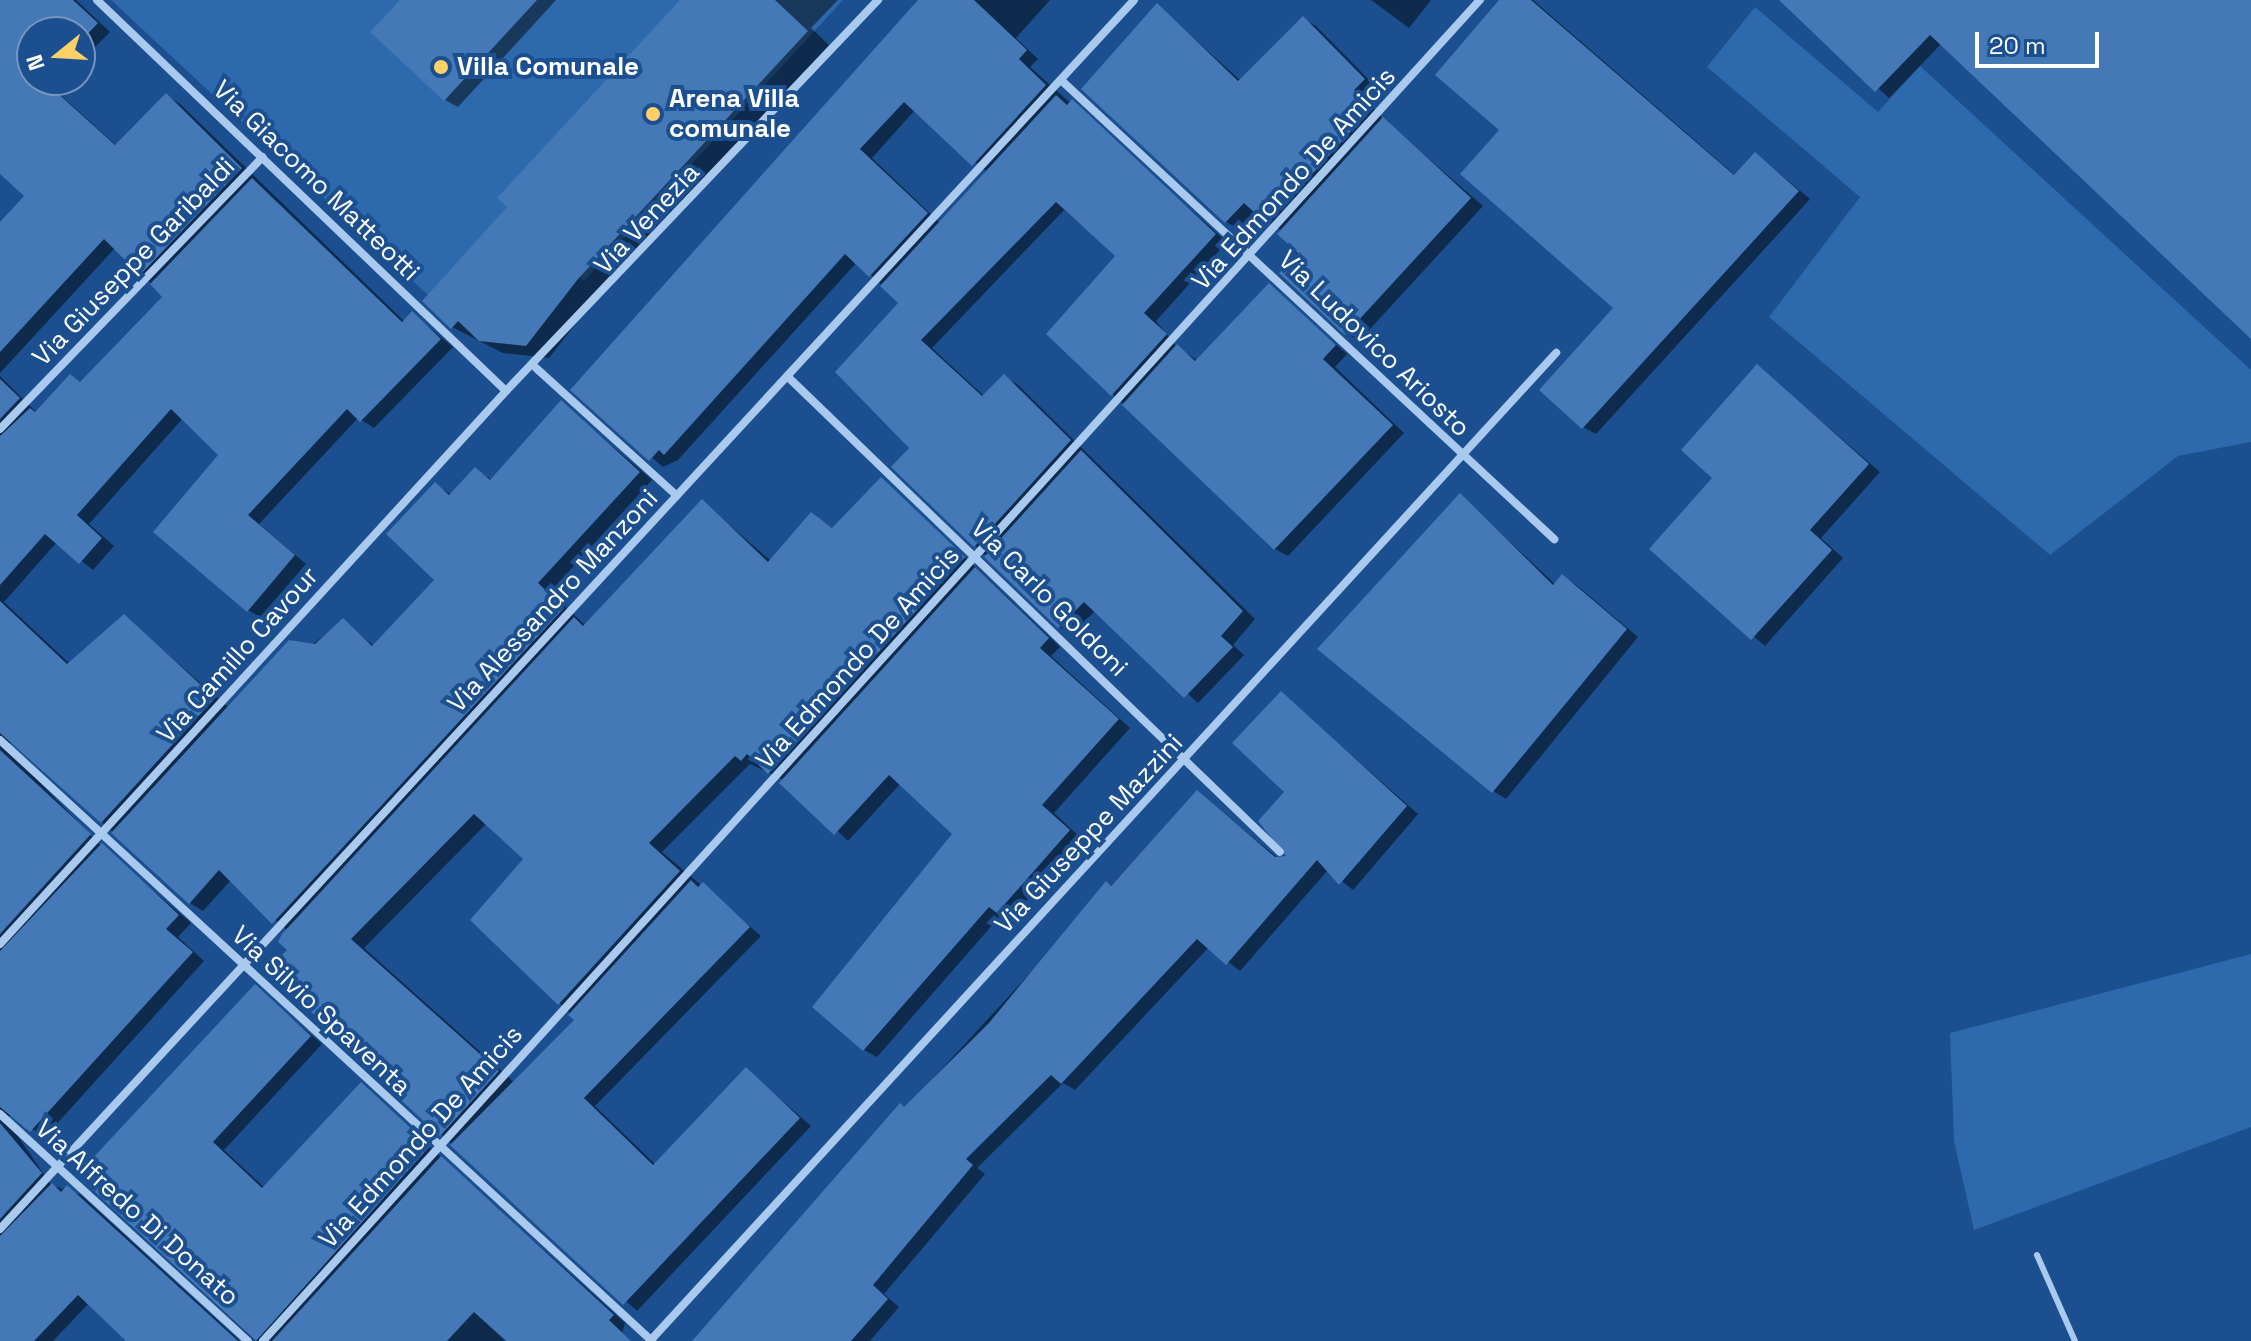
<!DOCTYPE html>
<html>
<head>
<meta charset="utf-8">
<style>
  body { margin:0 }
  #map { position:relative; width:2251px; height:1341px; overflow:hidden; background:#1b4f8f; font-family:"Space Grotesk",sans-serif }
  div>[style] { position:absolute }
  [style*='--x'] { left:calc(var(--x)*1px); top:calc(var(--y)*1px); width:calc(var(--w)*1px); rotate:calc(var(--a)*1deg) }
  .green>* { inset:0; background:#2e69ad }
  .shadow>* { inset:0; background:#0007 }
  .building>* { inset:0; background:#4478b7 }
  .service>* { height:6px; margin:-3px; padding:0 3px; transform-origin:3px; border-radius:3px; background:#a9c9ee }
  .minor>* { height:8px; margin:-4px; padding:0 4px; transform-origin:4px; border-radius:4px; background:#a9c9ee }
  .dots>* { width:22px; height:22px; translate:-50% -50%; box-sizing:border-box; border:4px solid #1b4f8f; border-radius:50% }
  span { translate:-50% -50%; white-space:nowrap; text-align:center; line-height:1.15; -webkit-text-stroke:8px #1b4f8f; paint-order:stroke }
  .poi-label { font-size:26px; color:#fff; font-weight:700 }
  .left { translate:0 -50%; text-align:left }
  .street-label { font-size:26px; color:#fff }
  .north { position:absolute; left:16px; top:16px; width:80px; height:80px; box-sizing:border-box; background:#1b4f8f; border:2px solid #7695bc; border-radius:50%; rotate:252deg; font-size:22px; font-weight:700; line-height:32px; text-align:center; color:#fff }
  .north::after { content:''; display:block; margin:auto; width:28px; height:36px; background:#ffd166; clip-path:polygon(50% 0,100% 100%,50% 72%,0 100%) }
  .scale { position:absolute; left:1975px; top:32px; width:124px; height:36px; box-sizing:border-box; border:4px solid #fff; border-top:0; padding-left:10px; font-size:24px; line-height:28px; white-space:nowrap; color:#fff; -webkit-text-stroke:6px #1b4f8f; paint-order:stroke }
</style>
</head>
<body>
<div id="map">
  <div class="green">
    <i style="clip-path:polygon(111px 0,843px 0,584px 281px,508px 210px,429px 296px)"></i>
    <i style="clip-path:polygon(1755px 7px,1878px 112px,1920px 66px,2251px 370px,2251px 442px,2178px 456px,2050px 555px,1769px 317px,1860px 197px,1707px 67px)"></i>
    <i style="clip-path:polygon(2251px 954px,2251px 1127px,1974px 1230px,1954px 1141px,1950px 1033px)"></i>
  </div>
  <div class="shadow">
    <i style="clip-path:polygon(evenodd,0 0,76px 0,110px 32px,80px 62px,80px 32px,32px 32px,32px 80px,63px 80px,54px 89px,117px 146px,166px 96px,179px 103px,405px 322px,413px 314px,453px 347px,374px 428px,358px 418px,259px 524px,306px 564px,260px 617px,248px 610px,221px 455px,183px 418px,89px 524px,114px 546px,93px 570px,57px 542px,4px 602px,70px 664px,125px 617px,229px 708px,343px 621px,374px 646px,437px 580px,436px 485px,452px 495px,475px 469px,493px 481px,562px 403px,652px 480px,550px 592px,586px 626px,703px 502px,771px 561px,812px 515px,834px 529px,882px 479px,1060px 647px,1051px 656px,1130px 728px,1054px 813px,1082px 839px,1010px 919px,1002px 914px,877px 1057px,864px 1050px,955px 834px,901px 783px,848px 841px,784px 780px,750px 764px,662px 852px,761px 936px,595px 1106px,656px 1165px,746px 1069px,811px 1126px,637px 1311px,441px 1134px,289px 950px,288px 931px,231px 880px,203px 911px,190px 903px,15px 742px,4px 745px,100px 845px,191px 923px,178px 937px,204px 961px,44px 1138px,15px 1115px,5px 1117px,51px 1185px,81px 1195px,240px 1341px,127px 1341px,89px 1303px,53px 1341px,0 1341px,0 376px,37px 413px,71px 376px,82px 383px,165px 297px,115px 248px,0 373px,0 225px,27px 196px,0 171px,0 0,487px 823px,525px 858px,473px 920px,577px 1020px,515px 1083px,364px 948px,487px 823px)"></i>
    <i style="clip-path:polygon(402px 0,556px 0,458px 107px,445px 100px)"></i>
    <i style="clip-path:polygon(683px 0,838px 0,811px 28px,829px 45px,601px 291px,549px 358px,503px 353px,452px 327px,510px 207px)"></i>
    <i style="clip-path:polygon(evenodd,923px 0,1050px 0,1016px 38px,1038px 59px,1030px 67px,1227px 242px,1156px 321px,1176px 346px,1198px 361px,1269px 286px,1347px 354px,1335px 367px,1404px 433px,1288px 556px,1275px 549px,1113px 394px,1118px 256px,1064px 210px,932px 348px,984px 396px,1004px 377px,1017px 384px,1255px 619px,1233px 645px,1244px 655px,1198px 703px,1096px 610px,1072px 634px,1060px 627px,975px 545px,912px 448px,901px 303px,857px 262px,678px 460px,663px 467px,573px 390px,923px 0,915px 110px,987px 172px,940px 223px,872px 158px,915px 110px)"></i>
    <i style="clip-path:polygon(1371px 0,1431px 0,1409px 28px)"></i>
    <i style="clip-path:polygon(1501px 0,1533px 0,1736px 176px,1756px 154px,1810px 199px,1596px 434px,1583px 427px,1616px 307px,1501px 129px)"></i>
    <i style="clip-path:polygon(1782px 0,2251px 0,2251px 337px,1942px 43px,1889px 98px)"></i>
    <i style="clip-path:polygon(1157px 5px,1241px 81px,1303px 19px,1316px 26px,1376px 87px,1365px 98px,1382px 118px,1483px 206px,1359px 341px,1346px 333px,1282px 231px,1255px 211px,1239px 229px,1226px 222px,1084px 89px)"></i>
    <i style="clip-path:polygon(1757px 366px,1880px 472px,1821px 538px,1843px 558px,1765px 646px,1652px 548px,1715px 478px)"></i>
    <i style="clip-path:polygon(1461px 496px,1556px 585px,1562px 577px,1575px 584px,1638px 637px,1506px 799px,1493px 791px)"></i>
    <i style="clip-path:polygon(1282px 694px,1418px 814px,1353px 890px,1328px 870px,1240px 971px,1209px 947px,1075px 1090px,1063px 1083px,977px 1168px,985px 1174px,884px 1294px,899px 1307px,870px 1341px,709px 1341px,905px 1109px,1197px 792px,1279px 859px,1289px 858px)"></i>
    <i style="clip-path:polygon(255px 987px,322px 1044px,224px 1150px,265px 1188px,361px 1085px,625px 1323px,620px 1341px,255px 1341px,80px 1175px)"></i>
  </div>
  <div class="building">
    <i style="clip-path:polygon(0 0,73px 0,98px 23px,80px 42px,80px 32px,32px 32px,32px 80px,43px 80px,115px 145px,166px 93px,242px 168px,140px 275px,104px 239px,0 352px,0 222px,24px 196px,0 174px)"></i>
    <i style="clip-path:polygon(400px 0,537px 0,444px 101px,370px 32px)"></i>
    <i style="clip-path:polygon(680px 0,775px 0,808px 31px,578px 279px,526px 346px,479px 341px,458px 321px,451px 329px,422px 301px,507px 207px,497px 198px)"></i>
    <i style="clip-path:polygon(918px 0,974px 0,1027px 50px,1019px 59px,1046px 85px,972px 166px,904px 102px,860px 149px,928px 213px,869px 277px,845px 254px,664px 455px,659px 450px,649px 461px,570px 390px)"></i>
    <i style="clip-path:polygon(1499px 0,1531px 0,1734px 175px,1755px 152px,1799px 191px,1582px 429px,1539px 390px,1613px 308px,1460px 174px,1499px 130px,1435px 75px)"></i>
    <i style="clip-path:polygon(1779px 0,2251px 0,2251px 339px,1930px 35px,1875px 92px)"></i>
    <i style="clip-path:polygon(1157px 3px,1238px 81px,1303px 16px,1365px 79px,1354px 90px,1373px 107px,1267px 224px,1244px 203px,1225px 223px,1081px 89px)"></i>
    <i style="clip-path:polygon(1056px 95px,1067px 105px,1072px 99px,1216px 234px,1144px 313px,1167px 334px,1111px 396px,1046px 334px,1115px 256px,1056px 202px,921px 340px,982px 396px,1004px 374px,1071px 440px,974px 547px,891px 467px,909px 448px,835px 372px,898px 303px,880px 286px)"></i>
    <i style="clip-path:polygon(1383px 117px,1471px 198px,1345px 335px,1279px 273px,1298px 253px,1277px 234px)"></i>
    <i style="clip-path:polygon(252px 178px,402px 322px,412px 311px,441px 339px,360px 422px,347px 409px,248px 515px,295px 555px,247px 612px,153px 532px,218px 455px,171px 409px,77px 515px,102px 538px,79px 564px,45px 534px,0 585px,0 436px,30px 408px,35px 412px,70px 374px,80px 382px,162px 297px,150px 284px)"></i>
    <i style="clip-path:polygon(1269px 283px,1336px 345px,1323px 359px,1393px 425px,1274px 550px,1122px 405px,1177px 344px,1195px 361px)"></i>
    <i style="clip-path:polygon(1757px 364px,1869px 464px,1810px 530px,1832px 550px,1751px 640px,1649px 549px,1712px 478px,1681px 450px)"></i>
    <i style="clip-path:polygon(0 379px,20px 398px,0 419px)"></i>
    <i style="clip-path:polygon(561px 400px,640px 472px,538px 583px,564px 608px,272px 924px,219px 870px,189px 904px,111px 833px,289px 640px,315px 644px,343px 618px,372px 646px,434px 580px,386px 534px,435px 482px,449px 495px,475px 467px,490px 480px)"></i>
    <i style="clip-path:polygon(1081px 450px,1243px 611px,1221px 636px,1233px 647px,1184px 698px,1084px 602px,1058px 628px,984px 557px)"></i>
    <i style="clip-path:polygon(881px 477px,965px 557px,768px 774px,747px 754px,741px 761px,735px 756px,649px 843px,680px 871px,558px 1005px,470px 920px,523px 859px,474px 814px,351px 939px,499px 1071px,440px 1136px,370px 1072px,377px 1065px,264px 974px,287px 950px,278px 942px,282px 934px,574px 617px,583px 626px,702px 499px,768px 562px,811px 512px,832px 528px)"></i>
    <i style="clip-path:polygon(1460px 493px,1553px 585px,1562px 574px,1627px 629px,1492px 793px,1317px 649px)"></i>
    <i style="clip-path:polygon(975px 567px,1049px 638px,1040px 648px,1119px 719px,1042px 805px,1070px 830px,997px 913px,989px 907px,863px 1051px,812px 1007px,952px 834px,889px 775px,834px 835px,779px 783px)"></i>
    <i style="clip-path:polygon(0 601px,67px 664px,124px 614px,215px 698px,101px 823px,0 733px)"></i>
    <i style="clip-path:polygon(1281px 691px,1407px 806px,1339px 885px,1317px 860px,1226px 965px,1197px 939px,1061px 1084px,1051px 1075px,966px 1159px,973px 1165px,873px 1285px,888px 1299px,851px 1341px,692px 1341px,900px 1103px,904px 1107px,989px 1023px,1106px 881px,1111px 886px,1197px 790px,1275px 857px,1286px 856px,1258px 821px,1284px 792px,1232px 743px)"></i>
    <i style="clip-path:polygon(0 750px,91px 834px,0 934px)"></i>
    <i style="clip-path:polygon(102px 843px,179px 915px,166px 929px,193px 952px,30px 1132px,0 1107px,0 951px)"></i>
    <i style="clip-path:polygon(691px 880px,698px 887px,703px 882px,750px 927px,584px 1098px,653px 1165px,746px 1067px,800px 1118px,623px 1305px,450px 1145px,574px 1020px,568px 1015px)"></i>
    <i style="clip-path:polygon(255px 984px,311px 1036px,213px 1142px,262px 1188px,361px 1082px,430px 1146px,256px 1341px,77px 1175px)"></i>
    <i style="clip-path:polygon(0 1123px,42px 1173px,0 1219px)"></i>
    <i style="clip-path:polygon(441px 1156px,614px 1315px,609px 1320px,631px 1341px,506px 1341px,474px 1312px,447px 1341px,272px 1341px)"></i>
    <i style="clip-path:polygon(52px 1183px,61px 1192px,67px 1185px,238px 1341px,126px 1341px,78px 1295px,34px 1341px,0 1341px,0 1236px)"></i>
  </div>
  <div class="service">
    <i style="--x:2037;--y:1255;--w:94;--a:66.2"></i>
  </div>
  <div class="minor">
    <i style="--x:97;--y:0;--w:566;--a:43.71"></i>
    <i style="--x:1061;--y:80;--w:674;--a:42.95"></i>
    <i style="--x:536;--y:368;--w:190;--a:42.2"></i>
    <i style="--x:787;--y:376;--w:685;--a:43.99"></i>
    <i style="--x:0;--y:429;--w:378;--a:-46"></i>
    <i style="--x:0;--y:740;--w:887;--a:42.67"></i>
    <i style="--x:0;--y:944;--w:750;--a:-47.54"></i>
    <i style="--x:506;--y:391;--w:540;--a:-46.43"></i>
    <i style="--x:0;--y:1114;--w:336;--a:42.5"></i>
    <i style="--x:0;--y:1229;--w:1672;--a:-47.3"></i>
    <i style="--x:263;--y:1341;--w:1811;--a:-47.78"></i>
    <i style="--x:650;--y:1341;--w:1341;--a:-47.48"></i>
  </div>
  <div class="dots">
    <i style="left:441px;top:67px;background:#ffd166"></i>
    <i style="left:653px;top:114px;background:#ffd166"></i>
  </div>
  <div class="poi-label">
    <span class="left" style="left:457px;top:67px">Villa Comunale</span>
    <span class="left" style="left:669px;top:114px">Arena Villa<br>comunale</span>
  </div>
  <div class="street-label">
    <span style="left:1294px;top:179px;rotate:-48deg">Via Edmondo De Amicis</span>
    <span style="left:316px;top:181px;rotate:44deg">Via Giacomo Matteotti</span>
    <span style="left:647px;top:219px;rotate:-47deg">Via Venezia</span>
    <span style="left:134px;top:262px;rotate:-46deg">Via Giuseppe Garibaldi</span>
    <span style="left:1374px;top:344px;rotate:44deg">Via Ludovico Ariosto</span>
    <span style="left:1049px;top:598px;rotate:45deg">Via Carlo Goldoni</span>
    <span style="left:553px;top:601px;rotate:-47deg">Via Alessandro Manzoni</span>
    <span style="left:238px;top:655px;rotate:-48deg">Via Camillo Cavour</span>
    <span style="left:858px;top:658px;rotate:-48deg">Via Edmondo De Amicis</span>
    <span style="left:1089px;top:834px;rotate:-47deg">Via Giuseppe Mazzini</span>
    <span style="left:321px;top:1011px;rotate:43deg">Via Silvio Spaventa</span>
    <span style="left:421px;top:1137px;rotate:-48deg">Via Edmondo De Amicis</span>
    <span style="left:137px;top:1213px;rotate:42deg">Via Alfredo Di Donato</span>
  </div>
  <div class="north">N</div>
  <div class="scale">20 m</div>
</div>
</body>
</html>
